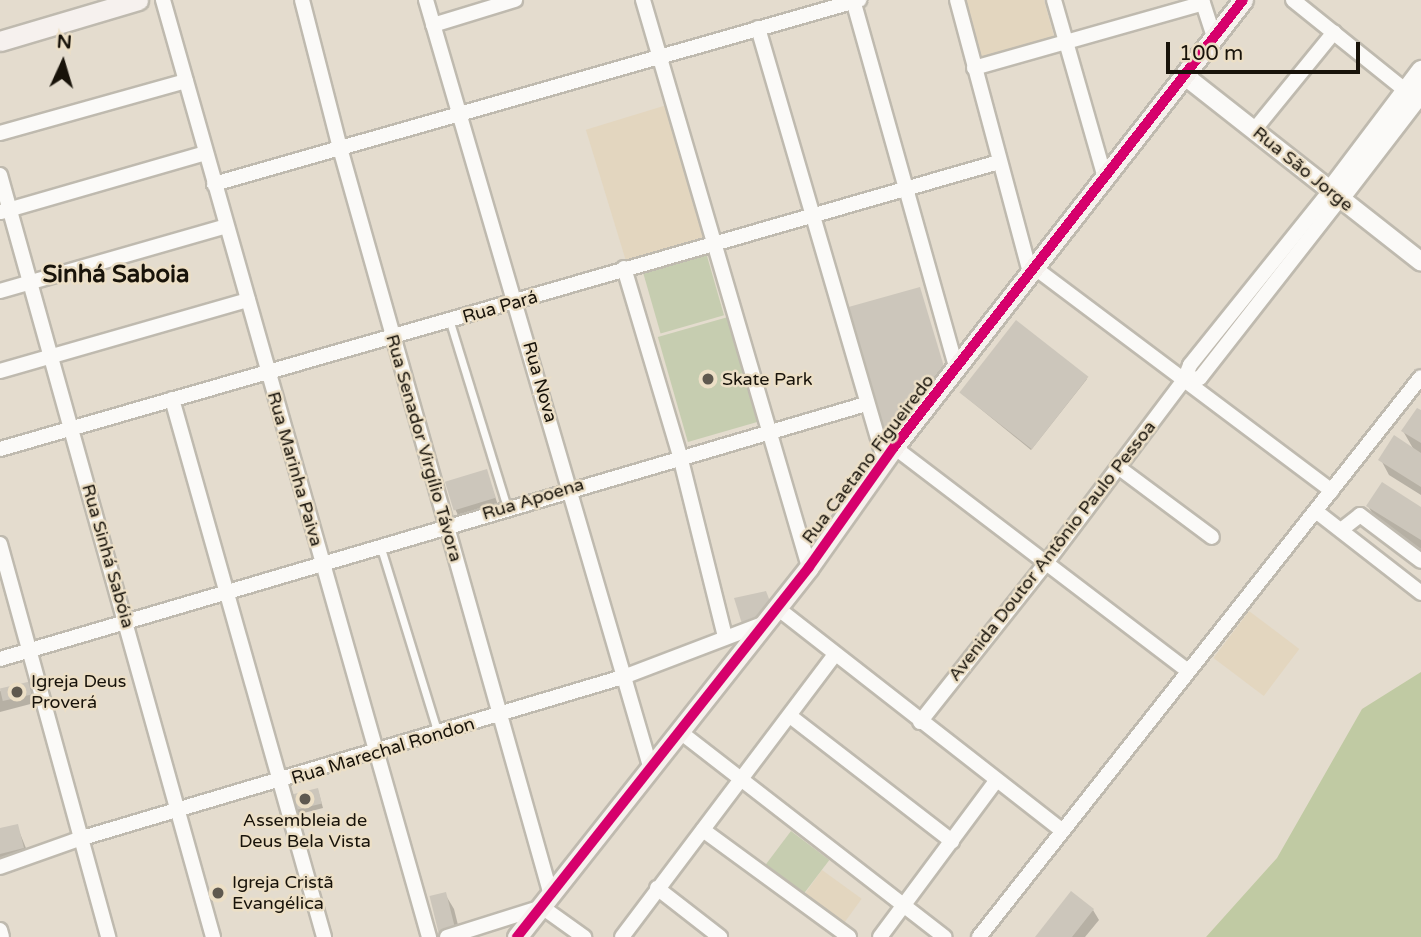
<!DOCTYPE html>
<html>
<head>
<meta charset="utf-8">
<style>
  body { margin:0 }
  #map { position:relative; width:1421px; height:937px; overflow:hidden; background:#e4dcce; font-family:"Varela Round",sans-serif }
  div>[style] { position:absolute }
  [style*='--x'] { left:calc(var(--x)*1px); top:calc(var(--y)*1px); width:calc(var(--w)*1px); rotate:calc(var(--a)*1deg) }
  .built>* { inset:0; background:#e3d6bf; transform-origin:0 0 }
  .green>* { inset:0; background:#c6cdb0; transform-origin:0 0 }
  .forest>* { inset:0; background:#c0caa3 }
  .shadow>* { inset:0; background:#0003 }
  .building>* { inset:0; background:#ccc6bb; transform-origin:0 0 }
  .roads { filter:drop-shadow(2px 0 #bfbaaf) drop-shadow(-2px 0 #bfbaaf) drop-shadow(0 2px #bfbaaf) drop-shadow(0 -2px #bfbaaf) }
  .service>* { height:7px; margin:-3.5px; padding:0 3.5px; transform-origin:3.5px; border-radius:3.5px; background:#fbfaf8 }
  .minor>* { height:14px; margin:-7px; padding:0 7px; transform-origin:7px; border-radius:7px; background:#fbfaf8 }
  .tertiary>* { height:18px; margin:-9px; padding:0 9px; transform-origin:9px; border-radius:9px; background:#fbfaf8 }
  .secondary>* { height:19px; margin:-9.5px; padding:0 9.5px; transform-origin:9.5px; border-radius:9.5px; background:#f6f1ee }
  .cycleway>* { height:10px; margin:-5px; padding:0 5px; transform-origin:5px; border-radius:5px; background:#d6006c }
  .dots>* { width:19px; height:19px; translate:-50% -50%; box-sizing:border-box; border:4px solid #ecdfc6; border-radius:50% }
  span { translate:-50% -50%; white-space:nowrap; text-align:center; line-height:1.15; -webkit-text-stroke:5px #ecdfc6; paint-order:stroke }
  .street-label { font-size:18px; color:#18130a }
  .poi-label { font-size:18px; color:#18130a }
  .left { translate:0 -50%; text-align:left }
  .district-label { font-size:24px; color:#18130a; font-weight:700 }
  .north { position:absolute; left:28px; top:28px; width:70px; height:70px; -webkit-text-stroke:5px #ecdfc6; paint-order:stroke; rotate:4deg; font-size:19px; font-weight:700; line-height:28px; text-align:center; color:#18130a }
  .north::after { content:''; display:block; margin:auto; width:24px; height:32px; background:#18130a; clip-path:polygon(50% 0,100% 100%,50% 72%,0 100%) }
  .scale { position:absolute; left:1166px; top:42px; width:194px; height:32px; box-sizing:border-box; border:4px solid #18130a; border-top:0; padding-left:9px; font-size:21px; line-height:24px; white-space:nowrap; color:#18130a; -webkit-text-stroke:5px #ecdfc6; paint-order:stroke }
</style>
</head>
<body>
<div id="map">
  <div class="built">
    <i style="clip-path:polygon(966px 0,1044px 0,1055px 40px,982px 59px)"></i>
    <i style="left:670px;top:104px;width:137px;height:88px;rotate:73deg"></i>
    <i style="left:1249px;top:611px;width:63px;height:59px;rotate:37deg"></i>
    <i style="left:822px;top:870px;width:49px;height:32px;rotate:36deg"></i>
  </div>
  <div class="green">
    <i style="left:705px;top:249px;width:69px;height:66px;rotate:74deg"></i>
    <i style="left:728px;top:317px;width:109px;height:73px;rotate:74deg"></i>
    <i style="left:791px;top:831px;width:48px;height:46px;rotate:37deg"></i>
  </div>
  <div class="forest">
    <i style="clip-path:polygon(1421px 672px,1421px 937px,1206px 937px,1277px 858px,1362px 709px)"></i>
  </div>
  <div class="shadow">
    <i style="clip-path:polygon(847px 309px,944px 373px,886px 435px)"></i>
    <i style="clip-path:polygon(1087px 379px,1031px 450px,961px 393px)"></i>
    <i style="clip-path:polygon(1421px 412px,1421px 495px,1389px 475px,1381px 460px,1414px 450px,1403px 431px)"></i>
    <i style="clip-path:polygon(486px 471px,498px 505px,459px 517px,455px 509px)"></i>
    <i style="clip-path:polygon(1368px 506px,1421px 509px,1421px 549px,1377px 521px)"></i>
    <i style="clip-path:polygon(31px 683px,38px 702px,0 712px,0 691px)"></i>
    <i style="clip-path:polygon(318px 790px,323px 808px,296px 815px,289px 796px)"></i>
    <i style="clip-path:polygon(17px 826px,32px 863px,0 865px,0 830px)"></i>
    <i style="clip-path:polygon(445px 894px,454px 909px,461px 937px,443px 937px)"></i>
    <i style="clip-path:polygon(1093px 910px,1099px 920px,1085px 937px,1038px 937px)"></i>
  </div>
  <div class="building">
    <i style="clip-path:polygon(920px 287px,945px 370px,884px 435px,845px 308px)"></i>
    <i style="left:1016px;top:320px;width:92px;height:92px;rotate:38deg"></i>
    <i style="clip-path:polygon(1417px 408px,1421px 410px,1421px 443px,1401px 431px)"></i>
    <i style="clip-path:polygon(1394px 435px,1421px 453px,1421px 487px,1378px 460px)"></i>
    <i style="left:487px;top:469px;width:30px;height:44px;rotate:73deg"></i>
    <i style="clip-path:polygon(1382px 482px,1421px 507px,1421px 540px,1366px 506px)"></i>
    <i style="clip-path:polygon(766px 591px,771px 604px,751px 625px,743px 627px,734px 598px)"></i>
    <i style="left:32px;top:681px;width:13px;height:33px;rotate:77deg"></i>
    <i style="left:318px;top:788px;width:16px;height:32px;rotate:76deg"></i>
    <i style="clip-path:polygon(18px 824px,24px 848px,0 854px,0 828px)"></i>
    <i style="clip-path:polygon(1071px 891px,1094px 909px,1072px 937px,1035px 937px)"></i>
    <i style="left:446px;top:892px;width:40px;height:17px;rotate:76deg"></i>
  </div>
  <div class="roads">
    <div class="service">
      <i style="--x:450;--y:322;--w:194;--a:72.9"></i>
      <i style="--x:380;--y:545;--w:198;--a:72.9"></i>
    </div>
    <div class="minor">
      <i style="--x:163;--y:0;--w:974;--a:74.15"></i>
      <i style="--x:302;--y:0;--w:153;--a:75.6"></i>
      <i style="--x:340;--y:148;--w:776;--a:74.23"></i>
      <i style="--x:426;--y:0;--w:798;--a:73.7"></i>
      <i style="--x:643;--y:0;--w:591;--a:73.68"></i>
      <i style="--x:853;--y:0;--w:384;--a:74.3"></i>
      <i style="--x:957;--y:0;--w:283;--a:75"></i>
      <i style="--x:1054;--y:0;--w:185;--a:74"></i>
      <i style="--x:1202;--y:0;--w:40;--a:72"></i>
      <i style="--x:1293;--y:0;--w:144;--a:38.8"></i>
      <i style="--x:433;--y:25;--w:86;--a:-17"></i>
      <i style="--x:758;--y:28;--w:451;--a:73.7"></i>
      <i style="--x:974;--y:68;--w:238;--a:-15.8"></i>
      <i style="--x:1255;--y:129;--w:125;--a:-50.8"></i>
      <i style="--x:0;--y:133;--w:193;--a:-15.6"></i>
      <i style="--x:0;--y:175;--w:791;--a:74.38"></i>
      <i style="--x:214;--y:184;--w:671;--a:-15.92"></i>
      <i style="--x:1;--y:212;--w:213;--a:-16.1"></i>
      <i style="--x:624;--y:268;--w:196;--a:73.4"></i>
      <i style="--x:680;--y:456;--w:186;--a:76"></i>
      <i style="--x:1035;--y:268;--w:371;--a:36.9"></i>
      <i style="--x:0;--y:291;--w:235;--a:-16"></i>
      <i style="--x:0;--y:371;--w:258;--a:-16"></i>
      <i style="--x:1184;--y:380;--w:16;--a:-7"></i>
      <i style="--x:1200;--y:378;--w:226;--a:-52"></i>
      <i style="--x:172;--y:399;--w:559;--a:74.22"></i>
      <i style="--x:894;--y:447;--w:370;--a:37.3"></i>
      <i style="--x:0;--y:449;--w:1039;--a:-16.03"></i>
      <i style="--x:1118;--y:467;--w:117;--a:36.7"></i>
      <i style="--x:1317;--y:512;--w:132;--a:37.9"></i>
      <i style="--x:1341;--y:530;--w:24;--a:-38"></i>
      <i style="--x:1360;--y:515;--w:76;--a:37"></i>
      <i style="--x:0;--y:544;--w:408;--a:74.6"></i>
      <i style="--x:776;--y:607;--w:362;--a:38"></i>
      <i style="--x:0;--y:659;--w:903;--a:-16.41"></i>
      <i style="--x:790;--y:716;--w:205;--a:37.7"></i>
      <i style="--x:920;--y:722;--w:203;--a:-51.6"></i>
      <i style="--x:1046;--y:563;--w:229;--a:-53"></i>
      <i style="--x:1184;--y:380;--w:16;--a:-68"></i>
      <i style="--x:1190;--y:365;--w:222;--a:-51.2"></i>
      <i style="--x:679;--y:731;--w:336;--a:37.8"></i>
      <i style="--x:703;--y:830;--w:181;--a:36.2"></i>
      <i style="--x:0;--y:867;--w:84;--a:-19.5"></i>
      <i style="--x:79;--y:839;--w:571;--a:-16.59"></i>
      <i style="--x:626;--y:676;--w:146;--a:-20.9"></i>
      <i style="--x:657;--y:888;--w:80;--a:37.9"></i>
      <i style="--x:0;--y:930;--w:7;--a:74"></i>
      <i style="--x:447;--y:937;--w:100;--a:-17.5"></i>
      <i style="--x:542;--y:907;--w:52;--a:35.5"></i>
      <i style="--x:622;--y:937;--w:352;--a:-53"></i>
      <i style="--x:880;--y:937;--w:193;--a:-53.4"></i>
      <i style="--x:979;--y:937;--w:713;--a:-51.72"></i>
    </div>
    <div class="tertiary">
      <i style="--x:1185;--y:76;--w:300;--a:38.2"></i>
      <i style="--x:1329;--y:192;--w:153;--a:-53"></i>
      <i style="--x:1339;--y:200;--w:135;--a:-52.5"></i>
    </div>
    <div class="secondary">
      <i style="--x:0;--y:41;--w:144;--a:-16.5"></i>
      <i style="--x:517;--y:937;--w:471;--a:-51.7"></i>
      <i style="--x:809;--y:567;--w:147;--a:-54.7"></i>
      <i style="--x:894;--y:447;--w:567;--a:-52.02"></i>
    </div>
  </div>
  <div class="cycleway">
    <i style="--x:517;--y:937;--w:471;--a:-51.7"></i>
    <i style="--x:809;--y:567;--w:147;--a:-54.7"></i>
    <i style="--x:894;--y:447;--w:567;--a:-52.02"></i>
  </div>
  <div class="dots">
    <i style="left:708px;top:379px;background:#5f594f"></i>
    <i style="left:17px;top:692px;background:#5f594f"></i>
    <i style="left:305px;top:799px;background:#5f594f"></i>
    <i style="left:218px;top:893px;background:#5f594f"></i>
  </div>
  <div class="street-label">
    <span style="left:1303px;top:169px;rotate:39deg">Rua São Jorge</span>
    <span style="left:500px;top:307px;rotate:-16deg">Rua Pará</span>
    <span style="left:540px;top:382px;rotate:74deg">Rua Nova</span>
    <span style="left:424px;top:448px;rotate:74deg">Rua Senador Virgílio Távora</span>
    <span style="left:868px;top:459px;rotate:-53deg">Rua Caetano Figueiredo</span>
    <span style="left:295px;top:469px;rotate:74deg">Rua Marinha Paiva</span>
    <span style="left:533px;top:499px;rotate:-17deg">Rua Apoena</span>
    <span style="left:1052px;top:551px;rotate:-52deg">Avenida Doutor Antônio Paulo Pessoa</span>
    <span style="left:108px;top:556px;rotate:74deg">Rua Sinhá Sabóia</span>
    <span style="left:383px;top:751px;rotate:-17deg">Rua Marechal Rondon</span>
  </div>
  <div class="poi-label">
    <span class="left" style="left:722px;top:379px">Skate Park</span>
    <span class="left" style="left:31px;top:692px">Igreja Deus<br>Proverá</span>
    <span style="left:305px;top:831px">Assembleia de<br>Deus Bela Vista</span>
    <span class="left" style="left:232px;top:893px">Igreja Cristã<br>Evangélica</span>
  </div>
  <div class="district-label">
    <span style="left:116px;top:275px">Sinhá Saboia</span>
  </div>
  <div class="north">N</div>
  <div class="scale">100 m</div>
</div>
</body>
</html>
